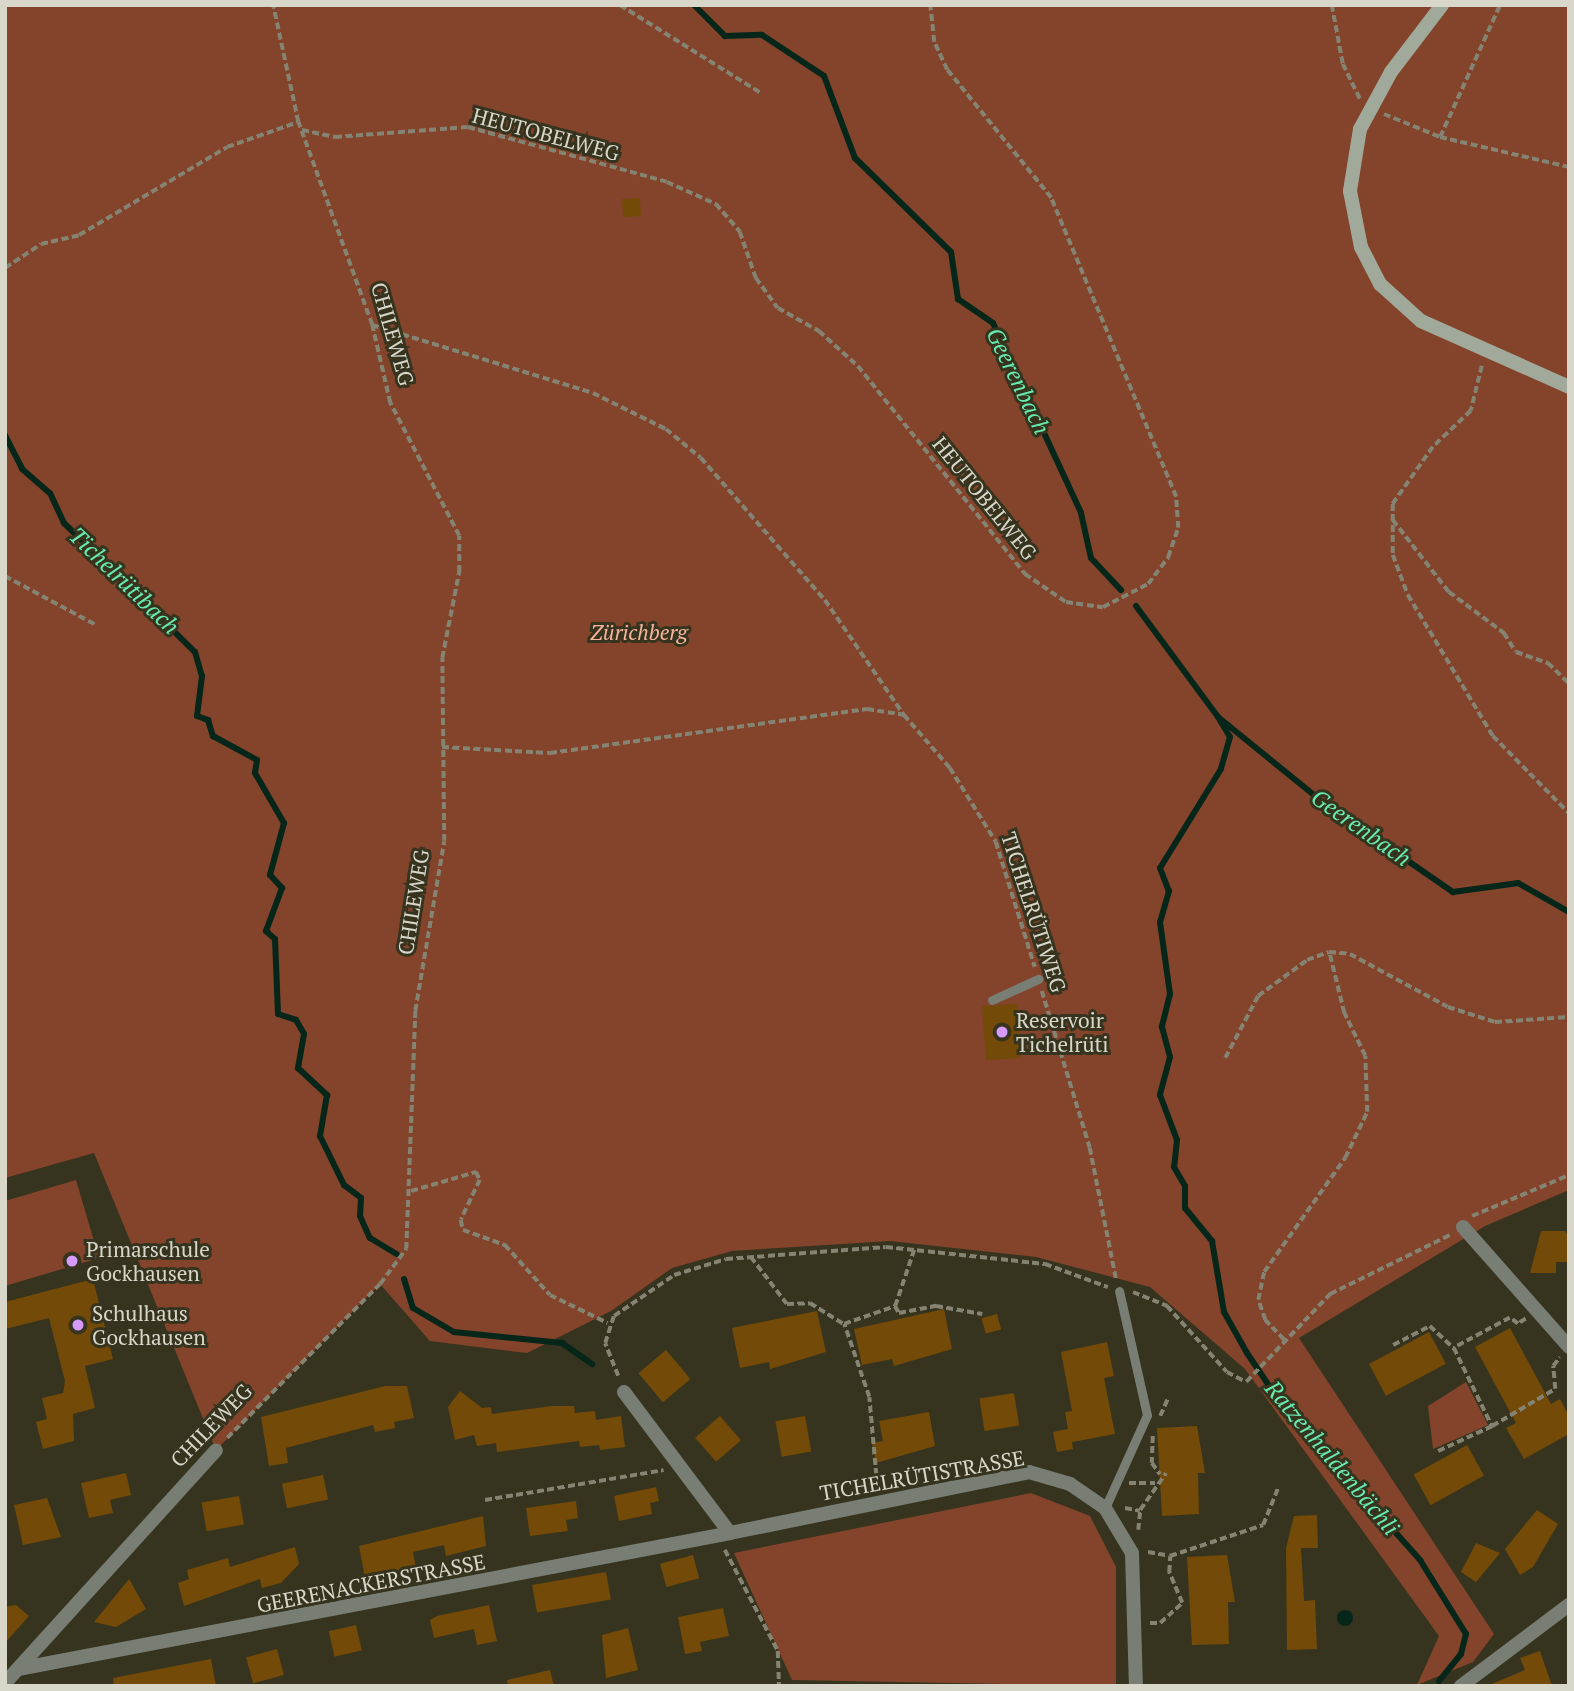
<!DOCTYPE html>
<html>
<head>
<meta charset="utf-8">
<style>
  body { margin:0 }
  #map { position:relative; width:1574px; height:1691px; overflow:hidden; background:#36341f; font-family:"PT Serif",serif }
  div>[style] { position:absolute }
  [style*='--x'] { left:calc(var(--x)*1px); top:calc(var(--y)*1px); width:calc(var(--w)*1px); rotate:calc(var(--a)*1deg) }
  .green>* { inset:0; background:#83442b }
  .water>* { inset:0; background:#062619 }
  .round { border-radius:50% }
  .stream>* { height:6px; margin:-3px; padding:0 3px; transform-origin:3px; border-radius:3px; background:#062619 }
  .building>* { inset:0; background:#734a07; transform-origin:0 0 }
  .path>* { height:3.5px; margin-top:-1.75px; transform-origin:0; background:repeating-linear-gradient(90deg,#858372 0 7px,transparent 0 10.5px) }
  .lane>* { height:9px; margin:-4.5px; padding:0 4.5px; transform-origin:4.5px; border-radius:4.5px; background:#797e75 }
  .street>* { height:14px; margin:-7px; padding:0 7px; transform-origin:7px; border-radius:7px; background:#797e75 }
  .secondary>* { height:14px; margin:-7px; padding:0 7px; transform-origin:7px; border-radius:7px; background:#a0a99a }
  .dots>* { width:19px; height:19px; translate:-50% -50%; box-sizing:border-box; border:4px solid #36341f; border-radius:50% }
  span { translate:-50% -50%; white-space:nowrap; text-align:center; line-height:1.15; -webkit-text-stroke:6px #36341f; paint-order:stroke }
  .street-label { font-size:21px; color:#d8d7ca }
  .park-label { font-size:21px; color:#f7b49a; font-style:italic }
  .poi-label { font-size:21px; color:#d8d7ca }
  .left { translate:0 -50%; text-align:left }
  .water-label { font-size:23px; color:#67ecb0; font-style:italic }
  .frame { position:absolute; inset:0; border:7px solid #d8d7ca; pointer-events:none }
</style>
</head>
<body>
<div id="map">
  <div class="green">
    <i style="clip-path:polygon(5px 5px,1569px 5px,1569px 1190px,1485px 1226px,1299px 1338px,1494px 1634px,1473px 1662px,1417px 1685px,1439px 1636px,1245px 1369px,1150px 1287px,1036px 1257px,890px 1241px,732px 1251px,672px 1268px,611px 1311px,527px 1353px,430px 1341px,380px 1284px,216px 1450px,94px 1153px,5px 1178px)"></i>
    <i style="clip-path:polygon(76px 1180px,99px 1258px,5px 1286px,5px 1201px)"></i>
    <i style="clip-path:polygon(1466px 1382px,1488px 1425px,1433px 1449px,1428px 1406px)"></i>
    <i style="clip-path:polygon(1031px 1493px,1090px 1516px,1116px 1567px,1116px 1686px,792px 1680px,734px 1553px)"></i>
  </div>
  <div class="water">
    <i class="round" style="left:1337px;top:1610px;width:16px;height:16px"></i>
  </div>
  <div class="stream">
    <i style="--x:694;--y:5;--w:44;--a:45"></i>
    <i style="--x:725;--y:36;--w:37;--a:-2"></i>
    <i style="--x:762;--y:35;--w:74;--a:33.5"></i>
    <i style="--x:824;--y:76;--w:88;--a:69.3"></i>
    <i style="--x:855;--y:158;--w:134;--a:44.4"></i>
    <i style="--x:951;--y:252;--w:48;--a:81.5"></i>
    <i style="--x:958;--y:299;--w:42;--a:34.4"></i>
    <i style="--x:993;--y:323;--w:209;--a:65.1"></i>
    <i style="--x:1081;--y:513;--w:46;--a:77.5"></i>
    <i style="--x:1091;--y:558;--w:44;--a:46.8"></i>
    <i style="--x:5;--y:435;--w:38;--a:63"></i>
    <i style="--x:22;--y:469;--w:37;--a:41"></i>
    <i style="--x:50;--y:493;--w:33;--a:65"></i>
    <i style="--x:64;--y:523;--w:184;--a:44.6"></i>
    <i style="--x:195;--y:652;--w:25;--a:74"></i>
    <i style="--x:202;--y:676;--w:40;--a:97.1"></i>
    <i style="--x:197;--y:716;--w:12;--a:20"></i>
    <i style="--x:208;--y:720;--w:17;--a:73"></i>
    <i style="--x:213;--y:736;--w:50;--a:28.6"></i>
    <i style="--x:257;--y:760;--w:13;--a:99"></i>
    <i style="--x:255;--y:773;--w:58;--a:59.9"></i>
    <i style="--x:284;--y:823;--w:54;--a:105.1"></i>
    <i style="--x:270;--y:875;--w:18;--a:47"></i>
    <i style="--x:282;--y:888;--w:46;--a:110.4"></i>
    <i style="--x:266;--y:931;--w:12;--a:42"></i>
    <i style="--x:275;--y:939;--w:75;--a:87.7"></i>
    <i style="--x:278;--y:1014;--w:19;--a:18"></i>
    <i style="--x:296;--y:1020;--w:16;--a:60"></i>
    <i style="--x:304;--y:1034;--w:35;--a:100"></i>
    <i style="--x:298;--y:1068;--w:40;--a:43"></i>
    <i style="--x:327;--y:1095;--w:42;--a:99.7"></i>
    <i style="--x:320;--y:1136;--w:55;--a:63.9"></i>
    <i style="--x:344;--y:1185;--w:21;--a:37"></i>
    <i style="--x:361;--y:1198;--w:18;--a:93"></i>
    <i style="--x:360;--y:1216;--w:24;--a:66"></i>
    <i style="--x:370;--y:1238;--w:31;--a:31"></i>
    <i style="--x:1136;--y:606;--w:138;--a:53.5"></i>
    <i style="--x:1218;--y:717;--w:132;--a:39.1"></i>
    <i style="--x:1320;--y:800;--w:162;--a:34.7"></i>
    <i style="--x:1453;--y:892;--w:66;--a:-7.9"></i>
    <i style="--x:1518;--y:883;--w:59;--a:29.6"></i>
    <i style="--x:1218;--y:717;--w:23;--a:59"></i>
    <i style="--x:1230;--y:737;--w:33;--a:106"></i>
    <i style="--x:1221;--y:769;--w:116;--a:121.6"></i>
    <i style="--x:1160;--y:868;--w:25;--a:69"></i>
    <i style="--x:1169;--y:891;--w:32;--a:106"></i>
    <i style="--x:1160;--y:922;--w:73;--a:82.1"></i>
    <i style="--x:1170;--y:994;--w:34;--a:104"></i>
    <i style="--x:1162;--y:1027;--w:31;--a:75"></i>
    <i style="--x:1170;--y:1057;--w:39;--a:105"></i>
    <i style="--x:1160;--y:1095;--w:48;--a:69.3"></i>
    <i style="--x:1177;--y:1140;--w:27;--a:96"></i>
    <i style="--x:1174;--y:1167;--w:22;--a:60"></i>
    <i style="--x:1185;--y:1186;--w:22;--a:90"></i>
    <i style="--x:1185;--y:1208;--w:43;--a:50.7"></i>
    <i style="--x:1212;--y:1241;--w:72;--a:80.4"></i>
    <i style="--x:1224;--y:1312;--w:47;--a:60.7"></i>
    <i style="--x:1247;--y:1353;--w:63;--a:56.1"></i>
    <i style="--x:1282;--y:1405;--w:208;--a:48.3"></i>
    <i style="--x:1420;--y:1560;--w:87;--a:58.1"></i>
    <i style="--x:1466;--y:1634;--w:21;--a:104"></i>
    <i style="--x:1461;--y:1654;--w:35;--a:129"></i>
    <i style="--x:404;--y:1279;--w:30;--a:73"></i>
    <i style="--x:413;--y:1308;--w:48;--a:30.3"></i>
    <i style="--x:454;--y:1332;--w:109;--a:5.8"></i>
    <i style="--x:562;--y:1343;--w:37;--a:35"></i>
  </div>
  <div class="building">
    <i style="left:640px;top:198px;width:18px;height:18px;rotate:87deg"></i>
    <i style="left:1017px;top:1004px;width:54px;height:35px;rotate:86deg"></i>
    <i style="clip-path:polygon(1541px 1231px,1565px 1231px,1569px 1237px,1569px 1262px,1556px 1262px,1556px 1273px,1530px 1273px)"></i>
    <i style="clip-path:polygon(93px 1279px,113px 1359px,85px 1366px,95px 1408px,73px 1414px,74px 1441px,43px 1449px,36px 1422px,47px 1419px,42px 1398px,63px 1393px,65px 1381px,49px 1318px,5px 1329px,5px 1302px)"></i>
    <i style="clip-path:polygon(944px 1309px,952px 1349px,894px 1366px,892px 1359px,862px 1365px,854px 1329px)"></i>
    <i style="clip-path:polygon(817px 1311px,826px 1352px,770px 1369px,769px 1362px,740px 1368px,732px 1328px)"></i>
    <i style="left:997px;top:1314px;width:16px;height:16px;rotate:75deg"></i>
    <i style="clip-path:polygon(1510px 1328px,1551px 1404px,1560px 1399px,1569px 1416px,1569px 1434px,1524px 1459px,1506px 1428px,1516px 1423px,1475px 1347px)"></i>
    <i style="left:1429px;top:1332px;width:36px;height:68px;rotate:62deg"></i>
    <i style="clip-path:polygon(1107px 1342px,1114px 1376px,1104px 1378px,1115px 1434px,1072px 1442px,1073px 1449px,1057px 1452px,1053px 1432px,1068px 1429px,1065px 1412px,1072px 1411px,1061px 1352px)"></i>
    <i style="left:666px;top:1350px;width:38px;height:36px;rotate:50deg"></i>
    <i style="clip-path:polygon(385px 1386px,407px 1386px,414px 1418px,394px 1422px,395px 1428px,375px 1432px,373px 1425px,286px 1448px,288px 1463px,269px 1466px,261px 1417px)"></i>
    <i style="clip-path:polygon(460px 1391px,482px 1408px,491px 1407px,492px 1414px,552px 1406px,574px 1406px,575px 1413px,595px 1411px,596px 1420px,621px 1416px,625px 1447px,600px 1450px,599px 1445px,580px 1447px,579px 1441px,497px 1452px,496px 1443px,477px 1446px,474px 1435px,455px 1440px,448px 1407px)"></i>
    <i style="left:1014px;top:1393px;width:33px;height:35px;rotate:81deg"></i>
    <i style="clip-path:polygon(929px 1412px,935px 1446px,876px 1463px,872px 1443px,883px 1441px,879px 1421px)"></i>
    <i style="left:720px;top:1416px;width:32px;height:33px;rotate:49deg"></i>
    <i style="left:805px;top:1416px;width:36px;height:30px;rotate:80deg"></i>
    <i style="clip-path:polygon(1197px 1426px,1205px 1473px,1198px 1473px,1199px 1514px,1162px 1516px,1157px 1428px)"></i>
    <i style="left:1467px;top:1445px;width:35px;height:61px;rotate:61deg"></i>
    <i style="clip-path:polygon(126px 1473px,131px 1495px,110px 1500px,113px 1513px,89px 1518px,81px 1483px)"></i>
    <i style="left:323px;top:1475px;width:25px;height:42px;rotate:78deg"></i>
    <i style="clip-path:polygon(656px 1487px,659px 1501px,650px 1503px,652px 1514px,619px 1521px,614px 1496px)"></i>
    <i style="left:239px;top:1496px;width:29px;height:38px;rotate:80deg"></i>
    <i style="clip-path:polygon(47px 1498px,61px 1537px,23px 1545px,14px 1505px)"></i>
    <i style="clip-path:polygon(576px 1501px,578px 1518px,566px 1520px,568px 1531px,530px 1536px,526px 1508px)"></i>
    <i style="clip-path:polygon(1537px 1510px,1558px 1524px,1533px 1567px,1520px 1575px,1505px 1549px)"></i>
    <i style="clip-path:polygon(1317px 1515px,1318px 1548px,1301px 1548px,1304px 1601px,1315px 1600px,1317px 1649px,1287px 1650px,1286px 1548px,1294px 1516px)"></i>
    <i style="clip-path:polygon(483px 1516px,486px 1546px,446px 1556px,444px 1545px,413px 1552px,416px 1567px,365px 1578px,359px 1546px)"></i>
    <i style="clip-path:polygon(1476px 1543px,1500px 1553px,1476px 1582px,1461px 1572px)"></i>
    <i style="clip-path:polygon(295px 1547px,299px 1564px,281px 1583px,262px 1588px,260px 1579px,184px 1606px,178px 1583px,189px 1579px,187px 1570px,228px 1558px,230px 1567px)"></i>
    <i style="left:693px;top:1555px;width:24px;height:34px;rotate:75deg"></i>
    <i style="clip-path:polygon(1227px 1555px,1235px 1602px,1228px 1602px,1229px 1644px,1192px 1645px,1187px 1557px)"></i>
    <i style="left:606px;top:1572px;width:28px;height:75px;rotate:80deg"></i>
    <i style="clip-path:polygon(129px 1579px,146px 1609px,116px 1627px,94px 1622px)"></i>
    <i style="clip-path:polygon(16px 1605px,29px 1616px,5px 1643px,5px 1607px)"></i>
    <i style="clip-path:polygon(489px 1605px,497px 1641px,477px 1645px,474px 1629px,434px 1638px,430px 1620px,437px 1616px)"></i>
    <i style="clip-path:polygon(723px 1608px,729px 1636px,700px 1642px,702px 1651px,685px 1654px,678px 1617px)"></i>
    <i style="left:356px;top:1625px;width:26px;height:28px;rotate:77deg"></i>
    <i style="clip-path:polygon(628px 1628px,638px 1670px,606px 1678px,602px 1635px)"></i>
    <i style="left:277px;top:1649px;width:27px;height:32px;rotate:75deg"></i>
    <i style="clip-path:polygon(1540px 1651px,1552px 1686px,1487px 1686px,1525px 1670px,1520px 1658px)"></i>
    <i style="clip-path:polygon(211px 1659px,216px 1686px,114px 1686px,113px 1678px)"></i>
    <i style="clip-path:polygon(550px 1670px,554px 1686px,508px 1686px,507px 1680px)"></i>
  </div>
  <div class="path">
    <i style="--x:620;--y:5;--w:166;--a:32"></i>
    <i style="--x:1332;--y:5;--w:60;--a:79.4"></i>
    <i style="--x:1343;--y:64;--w:39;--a:64"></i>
    <i style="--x:1384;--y:114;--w:61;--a:22.3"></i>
    <i style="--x:1440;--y:137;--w:132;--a:13.1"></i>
    <i style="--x:302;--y:130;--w:34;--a:12"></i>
    <i style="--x:335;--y:137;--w:133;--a:-4.3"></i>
    <i style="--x:468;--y:127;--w:206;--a:15.4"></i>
    <i style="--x:667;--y:182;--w:54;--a:24.2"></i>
    <i style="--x:716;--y:204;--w:37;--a:49"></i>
    <i style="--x:740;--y:232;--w:49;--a:70.8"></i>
    <i style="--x:756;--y:278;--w:37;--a:54"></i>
    <i style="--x:778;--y:308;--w:47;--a:29.3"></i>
    <i style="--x:819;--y:331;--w:52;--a:41.9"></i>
    <i style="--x:858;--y:366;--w:267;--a:51.2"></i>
    <i style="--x:1025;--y:574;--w:50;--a:34.3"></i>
    <i style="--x:1066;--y:602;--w:37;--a:8"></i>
    <i style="--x:1103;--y:607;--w:51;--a:-27.1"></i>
    <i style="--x:1148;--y:584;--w:34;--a:-53"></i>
    <i style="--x:1168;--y:557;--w:31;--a:-71"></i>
    <i style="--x:1178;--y:528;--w:31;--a:-94"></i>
    <i style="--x:1176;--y:497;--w:324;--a:-112.7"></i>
    <i style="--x:1051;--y:198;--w:165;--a:-129.1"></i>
    <i style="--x:947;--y:70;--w:31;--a:-115"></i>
    <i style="--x:934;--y:42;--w:37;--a:-96"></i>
    <i style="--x:1440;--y:137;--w:145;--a:-65.6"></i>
    <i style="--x:5;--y:268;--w:43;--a:-33.7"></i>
    <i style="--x:41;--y:244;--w:39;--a:-13"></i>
    <i style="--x:79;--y:235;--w:172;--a:-30.7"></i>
    <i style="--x:227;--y:147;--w:75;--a:-19.4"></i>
    <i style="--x:372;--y:325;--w:231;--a:17.1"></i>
    <i style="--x:593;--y:393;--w:81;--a:26.3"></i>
    <i style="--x:666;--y:429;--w:45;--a:39.6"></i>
    <i style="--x:701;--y:458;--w:189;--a:48.9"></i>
    <i style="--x:825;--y:600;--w:140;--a:55.5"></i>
    <i style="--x:1482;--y:366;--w:46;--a:103.7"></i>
    <i style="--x:1471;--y:411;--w:52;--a:136.5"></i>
    <i style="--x:1433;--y:447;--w:70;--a:125.1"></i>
    <i style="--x:1393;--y:504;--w:51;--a:90"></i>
    <i style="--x:1393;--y:555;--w:43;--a:69.4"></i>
    <i style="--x:1408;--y:595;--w:165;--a:58.9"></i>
    <i style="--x:1493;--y:736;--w:108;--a:45.4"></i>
    <i style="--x:1393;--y:520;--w:91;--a:52.1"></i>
    <i style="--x:1449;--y:592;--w:69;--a:36.7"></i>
    <i style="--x:1504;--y:633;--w:22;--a:58"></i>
    <i style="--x:1516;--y:652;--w:34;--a:19"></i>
    <i style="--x:1548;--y:663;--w:29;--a:44"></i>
    <i style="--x:5;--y:576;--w:103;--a:28.3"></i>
    <i style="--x:442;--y:747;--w:108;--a:3.2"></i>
    <i style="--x:550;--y:753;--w:320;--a:-7.9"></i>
    <i style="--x:867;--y:709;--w:37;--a:9"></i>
    <i style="--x:904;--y:715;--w:70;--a:49"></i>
    <i style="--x:950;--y:768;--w:87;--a:58.1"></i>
    <i style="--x:996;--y:842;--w:131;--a:72.7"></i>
    <i style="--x:1042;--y:991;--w:164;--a:73"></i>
    <i style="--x:1090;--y:1148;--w:133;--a:78.7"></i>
    <i style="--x:1225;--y:1058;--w:70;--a:-62"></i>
    <i style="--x:1258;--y:996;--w:61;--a:-36.3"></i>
    <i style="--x:1307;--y:960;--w:23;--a:-20"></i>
    <i style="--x:1329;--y:952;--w:21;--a:5"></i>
    <i style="--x:1350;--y:954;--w:111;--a:28.4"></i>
    <i style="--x:1448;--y:1007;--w:49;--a:17.7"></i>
    <i style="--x:1495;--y:1022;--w:74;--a:-3.9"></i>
    <i style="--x:411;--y:1191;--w:68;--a:-16.3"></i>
    <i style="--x:476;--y:1172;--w:9;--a:63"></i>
    <i style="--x:480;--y:1180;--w:44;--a:115.4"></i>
    <i style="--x:461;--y:1220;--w:10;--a:79"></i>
    <i style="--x:463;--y:1230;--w:45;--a:19.7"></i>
    <i style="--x:505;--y:1245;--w:67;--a:48"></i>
    <i style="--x:550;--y:1295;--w:64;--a:25.8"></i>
    <i style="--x:1472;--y:1216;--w:105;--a:-22.9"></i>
    <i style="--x:751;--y:1257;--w:59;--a:52.5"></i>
    <i style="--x:787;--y:1304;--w:23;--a:-2"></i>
    <i style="--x:810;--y:1303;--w:40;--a:32"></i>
    <i style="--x:1133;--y:1292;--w:37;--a:22"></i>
    <i style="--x:1167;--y:1306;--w:89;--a:47.7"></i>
    <i style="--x:1227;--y:1372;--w:21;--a:28"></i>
    <i style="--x:1246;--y:1382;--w:122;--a:-46.3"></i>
    <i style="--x:1330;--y:1294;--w:134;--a:-26.2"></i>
    <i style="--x:895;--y:1306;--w:8;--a:60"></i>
    <i style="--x:899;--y:1313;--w:38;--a:-11"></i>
    <i style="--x:936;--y:1306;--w:47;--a:9.9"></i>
    <i style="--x:1526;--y:1319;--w:9;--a:148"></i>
    <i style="--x:1518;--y:1324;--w:10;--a:-143"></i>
    <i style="--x:1510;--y:1318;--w:64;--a:151.8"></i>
    <i style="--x:1454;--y:1348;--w:87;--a:64"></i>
    <i style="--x:1492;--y:1426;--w:73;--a:-30.4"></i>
    <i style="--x:1555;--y:1389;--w:23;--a:-95"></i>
    <i style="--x:1553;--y:1366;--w:11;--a:-52"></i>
    <i style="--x:1284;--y:1340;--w:28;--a:-134"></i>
    <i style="--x:1265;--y:1320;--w:21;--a:-109"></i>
    <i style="--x:1258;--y:1300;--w:29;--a:-78"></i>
    <i style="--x:1264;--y:1272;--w:140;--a:-54.6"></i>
    <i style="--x:1345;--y:1158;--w:51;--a:-64.4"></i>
    <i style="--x:1367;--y:1112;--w:56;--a:-92"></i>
    <i style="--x:1365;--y:1056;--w:48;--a:-116"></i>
    <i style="--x:1344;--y:1013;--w:63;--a:-103.8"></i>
    <i style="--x:1393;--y:1345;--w:42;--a:-27.2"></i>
    <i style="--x:1430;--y:1326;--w:33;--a:43"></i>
    <i style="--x:618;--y:1376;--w:35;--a:-112"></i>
    <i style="--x:605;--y:1343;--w:28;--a:-72"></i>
    <i style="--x:614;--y:1316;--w:73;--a:-34.3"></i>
    <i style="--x:674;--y:1275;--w:54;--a:-17.1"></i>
    <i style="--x:726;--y:1259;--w:160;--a:-4.3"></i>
    <i style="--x:886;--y:1247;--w:160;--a:6.1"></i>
    <i style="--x:1045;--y:1264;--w:67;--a:20.1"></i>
    <i style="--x:1160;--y:1416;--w:20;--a:-66"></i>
    <i style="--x:1153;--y:1436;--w:27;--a:92"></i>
    <i style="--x:1152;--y:1463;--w:14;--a:54"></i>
    <i style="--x:227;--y:1438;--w:217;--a:-45.2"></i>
    <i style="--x:380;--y:1284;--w:44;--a:-53.4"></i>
    <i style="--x:406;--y:1249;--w:238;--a:-87.8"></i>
    <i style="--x:415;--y:1011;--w:172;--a:-80.3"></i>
    <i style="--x:444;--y:841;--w:183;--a:-90.6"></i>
    <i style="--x:442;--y:658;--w:88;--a:-78.8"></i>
    <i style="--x:459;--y:572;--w:36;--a:-90"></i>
    <i style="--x:459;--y:536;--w:150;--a:-117.4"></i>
    <i style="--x:390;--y:403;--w:80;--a:-103"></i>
    <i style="--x:372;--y:325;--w:216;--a:-110"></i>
    <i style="--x:298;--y:122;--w:120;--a:-102.1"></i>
    <i style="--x:1438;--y:1451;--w:60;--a:-24.8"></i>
    <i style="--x:1129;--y:1483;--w:26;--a:0"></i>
    <i style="--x:877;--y:1486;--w:89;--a:-95.1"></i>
    <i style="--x:869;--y:1397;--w:77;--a:-108.9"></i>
    <i style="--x:844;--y:1324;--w:54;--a:-19.4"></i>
    <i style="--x:895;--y:1306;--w:59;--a:-71.3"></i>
    <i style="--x:485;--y:1500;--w:181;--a:-9.5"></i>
    <i style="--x:1125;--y:1508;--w:15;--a:11"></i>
    <i style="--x:1138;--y:1530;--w:20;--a:-84"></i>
    <i style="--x:1140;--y:1510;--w:45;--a:-54.9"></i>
    <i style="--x:725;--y:1550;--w:114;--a:62.3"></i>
    <i style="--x:778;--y:1651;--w:35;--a:88"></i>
    <i style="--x:1148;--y:1552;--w:22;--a:10"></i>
    <i style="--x:1170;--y:1556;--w:98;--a:-18.4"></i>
    <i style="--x:1263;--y:1525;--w:40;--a:-68"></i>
    <i style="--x:1150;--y:1623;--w:10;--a:0"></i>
    <i style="--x:1160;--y:1623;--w:30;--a:-42"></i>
    <i style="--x:1182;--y:1603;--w:34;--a:-113"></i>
    <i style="--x:1169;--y:1572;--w:15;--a:-86"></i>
  </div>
  <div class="lane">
    <i style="--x:992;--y:1000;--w:51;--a:-24.5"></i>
    <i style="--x:1105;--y:1508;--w:102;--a:-65.7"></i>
    <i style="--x:1147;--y:1415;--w:127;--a:-102.7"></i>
  </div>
  <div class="street">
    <i style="--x:1463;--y:1227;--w:160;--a:48.5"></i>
    <i style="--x:624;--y:1392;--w:176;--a:53.1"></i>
    <i style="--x:730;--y:1533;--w:305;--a:-11.5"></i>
    <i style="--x:1029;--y:1472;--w:43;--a:16.3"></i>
    <i style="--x:1070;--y:1484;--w:42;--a:34.4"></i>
    <i style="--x:1105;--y:1508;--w:52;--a:59"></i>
    <i style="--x:1132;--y:1553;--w:133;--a:88.3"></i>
    <i style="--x:18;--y:1669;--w:725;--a:-10.81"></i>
    <i style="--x:5;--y:1683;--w:314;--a:-47.8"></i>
    <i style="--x:1461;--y:1686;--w:135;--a:-36.9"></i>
  </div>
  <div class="secondary">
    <i style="--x:1442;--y:5;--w:84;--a:127.3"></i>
    <i style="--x:1391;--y:72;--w:65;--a:118.5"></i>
    <i style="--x:1360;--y:129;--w:63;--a:99.2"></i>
    <i style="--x:1350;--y:191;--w:57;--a:78.9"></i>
    <i style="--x:1361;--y:247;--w:42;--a:62.8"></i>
    <i style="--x:1380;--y:284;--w:55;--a:42.1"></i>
    <i style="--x:1421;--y:321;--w:162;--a:24"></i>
  </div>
  <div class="dots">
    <i style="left:1002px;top:1032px;background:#d69bfa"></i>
    <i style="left:72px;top:1261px;background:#d69bfa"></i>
    <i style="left:78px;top:1325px;background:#d69bfa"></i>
  </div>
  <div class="street-label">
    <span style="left:546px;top:134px;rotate:15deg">HEUTOBELWEG</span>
    <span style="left:393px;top:334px;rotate:74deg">CHILEWEG</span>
    <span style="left:985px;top:498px;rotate:51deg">HEUTOBELWEG</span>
    <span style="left:413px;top:902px;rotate:-81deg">CHILEWEG</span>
    <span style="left:1034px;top:912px;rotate:72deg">TICHELRÜTIWEG</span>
    <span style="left:211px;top:1425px;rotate:-46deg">CHILEWEG</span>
    <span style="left:922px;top:1475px;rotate:-10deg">TICHELRÜTISTRASSE</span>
    <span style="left:371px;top:1583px;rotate:-11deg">GEERENACKERSTRASSE</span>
  </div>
  <div class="park-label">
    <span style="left:639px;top:632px">Zürichberg</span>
  </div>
  <div class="poi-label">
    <span class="left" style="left:1016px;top:1032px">Reservoir<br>Tichelrüti</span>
    <span class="left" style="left:86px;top:1261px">Primarschule<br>Gockhausen</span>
    <span class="left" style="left:92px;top:1325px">Schulhaus<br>Gockhausen</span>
  </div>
  <div class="water-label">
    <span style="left:1018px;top:381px;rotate:64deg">Geerenbach</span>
    <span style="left:124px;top:581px;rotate:44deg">Tichelrütibach</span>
    <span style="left:1361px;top:828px;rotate:35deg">Geerenbach</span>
    <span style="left:1332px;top:1458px;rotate:50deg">Ratzenhaldenbächli</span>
  </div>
  <div class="frame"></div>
</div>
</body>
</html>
